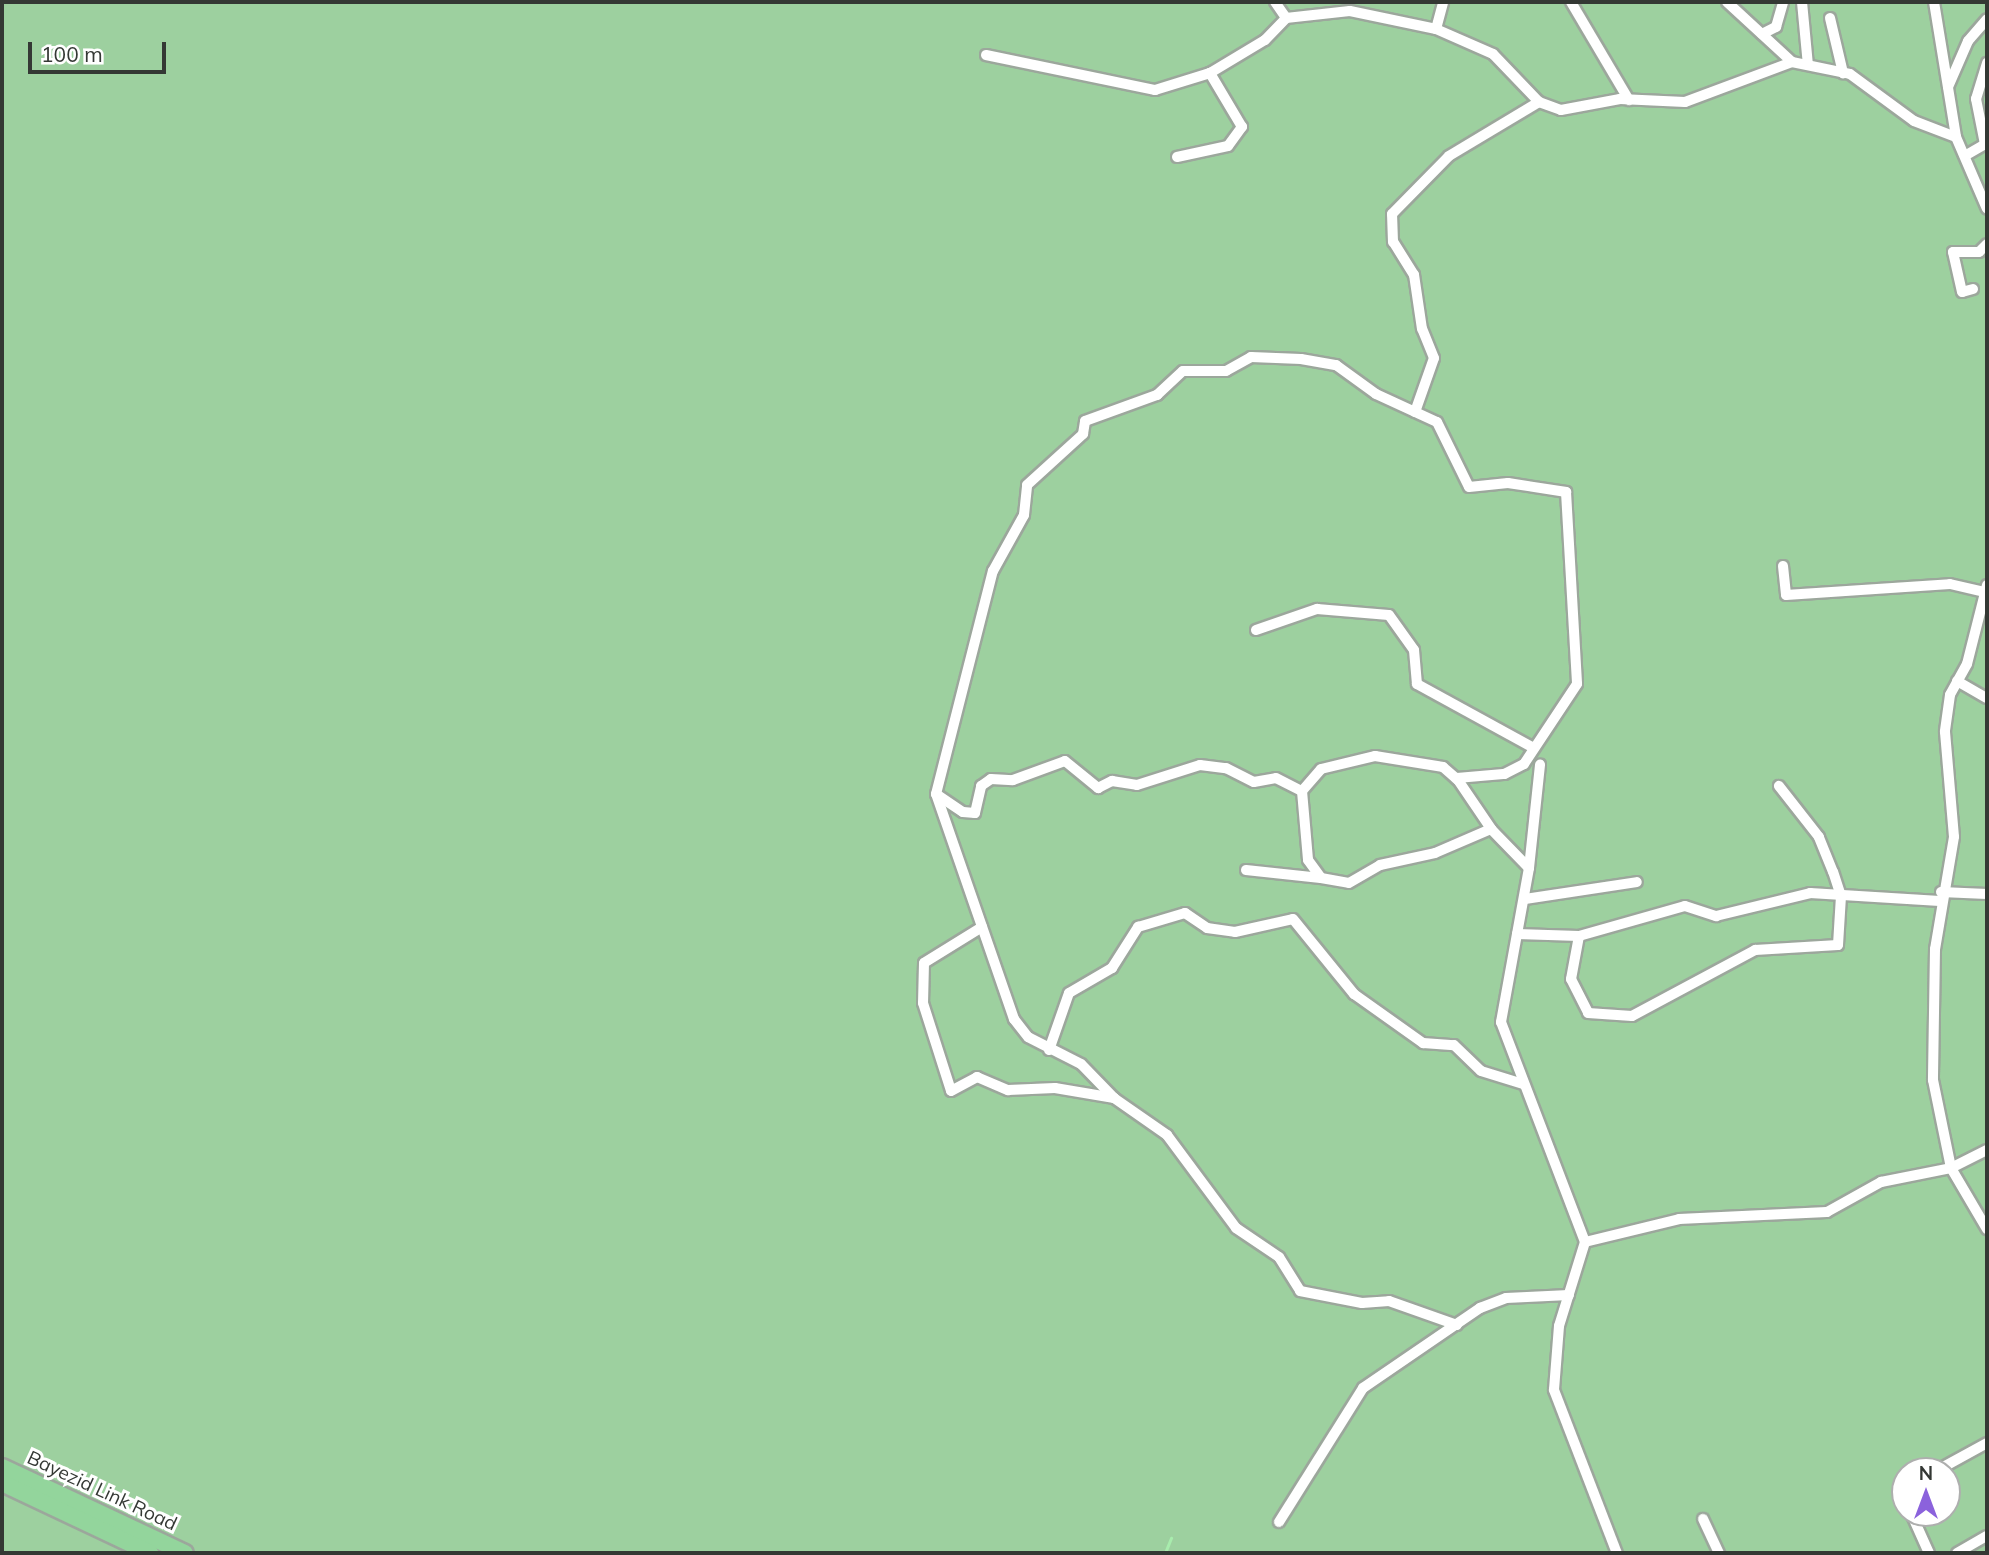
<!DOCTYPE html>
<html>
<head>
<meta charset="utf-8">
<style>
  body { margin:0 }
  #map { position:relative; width:1989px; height:1555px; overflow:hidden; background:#e9f5ea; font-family:Mulish,sans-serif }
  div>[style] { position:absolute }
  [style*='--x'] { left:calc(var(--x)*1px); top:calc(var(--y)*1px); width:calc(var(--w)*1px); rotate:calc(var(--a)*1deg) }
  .green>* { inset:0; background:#9dd09f }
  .stream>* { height:2.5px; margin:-1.25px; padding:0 1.25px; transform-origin:1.25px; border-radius:1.25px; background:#a8ecad }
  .roads { filter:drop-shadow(2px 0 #9ca79c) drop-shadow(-2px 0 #9ca79c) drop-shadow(0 2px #9ca79c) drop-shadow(0 -2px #9ca79c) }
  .minor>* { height:10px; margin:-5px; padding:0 5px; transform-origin:5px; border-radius:5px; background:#fff }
  .primary>* { height:16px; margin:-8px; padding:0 8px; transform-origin:8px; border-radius:8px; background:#93d59c }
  span { translate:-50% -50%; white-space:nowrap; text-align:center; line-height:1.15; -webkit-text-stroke:6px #fff; paint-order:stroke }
  .street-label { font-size:19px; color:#343834 }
  .frame { position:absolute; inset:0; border:4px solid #343834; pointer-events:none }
  .north { position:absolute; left:1891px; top:1457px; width:70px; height:70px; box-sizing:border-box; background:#fff; border:2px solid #aeafae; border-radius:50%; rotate:0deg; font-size:19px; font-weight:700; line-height:28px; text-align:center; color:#343834 }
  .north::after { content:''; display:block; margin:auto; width:24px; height:32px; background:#8b62dc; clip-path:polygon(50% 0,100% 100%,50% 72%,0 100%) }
  .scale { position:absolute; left:28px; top:42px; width:138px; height:32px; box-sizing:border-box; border:4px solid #343834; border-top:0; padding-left:9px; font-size:21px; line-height:24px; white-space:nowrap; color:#343834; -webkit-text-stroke:5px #fff; paint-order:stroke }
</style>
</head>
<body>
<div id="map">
  <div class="green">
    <i style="clip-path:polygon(evenodd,2px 2px,1987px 2px,1987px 1553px,2px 1553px,2px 2px,1905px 1471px,1947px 1471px,1947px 1513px,1905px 1513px,1905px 1471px)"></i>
  </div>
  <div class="stream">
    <i style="--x:1165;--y:1553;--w:16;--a:-68"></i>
  </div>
  <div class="roads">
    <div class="minor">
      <i style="--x:1275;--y:2;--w:19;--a:55"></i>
      <i style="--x:1286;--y:18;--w:64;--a:-6.2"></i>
      <i style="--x:1350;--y:11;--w:88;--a:11.8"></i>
      <i style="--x:1436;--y:29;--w:62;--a:23.7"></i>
      <i style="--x:1493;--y:54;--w:66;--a:46.2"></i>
      <i style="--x:1539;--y:102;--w:23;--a:20"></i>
      <i style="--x:1561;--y:110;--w:60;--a:-10.6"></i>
      <i style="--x:1620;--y:99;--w:65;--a:2.6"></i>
      <i style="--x:1685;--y:102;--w:114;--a:-20.5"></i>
      <i style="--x:1792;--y:62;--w:59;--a:11.7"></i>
      <i style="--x:1850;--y:74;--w:79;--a:36.3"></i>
      <i style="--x:1914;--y:121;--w:45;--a:20.9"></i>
      <i style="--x:1956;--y:137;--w:78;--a:66.7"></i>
      <i style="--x:1571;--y:2;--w:114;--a:59.4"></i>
      <i style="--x:1727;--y:2;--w:88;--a:42.7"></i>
      <i style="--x:1802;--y:2;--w:63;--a:84.6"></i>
      <i style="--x:1934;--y:2;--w:137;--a:80.7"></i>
      <i style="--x:1830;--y:18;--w:57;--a:76.7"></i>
      <i style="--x:1436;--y:29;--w:28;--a:-75"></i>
      <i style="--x:1762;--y:34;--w:16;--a:-27"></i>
      <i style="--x:1776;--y:27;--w:26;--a:-74"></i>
      <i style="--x:986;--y:55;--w:173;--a:11.7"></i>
      <i style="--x:1155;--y:90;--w:58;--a:-17.2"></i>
      <i style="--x:1210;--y:73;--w:64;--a:-31"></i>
      <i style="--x:1265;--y:40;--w:30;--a:-46"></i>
      <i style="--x:1948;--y:87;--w:50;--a:-66.5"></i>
      <i style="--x:1968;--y:41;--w:29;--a:-49"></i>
      <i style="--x:1968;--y:154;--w:20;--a:-30"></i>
      <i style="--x:1985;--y:144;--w:46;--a:-101.3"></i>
      <i style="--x:1976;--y:99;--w:38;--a:-73"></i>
      <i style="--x:1177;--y:157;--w:52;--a:-12.2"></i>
      <i style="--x:1228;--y:146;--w:24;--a:-54"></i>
      <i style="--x:1242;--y:127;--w:63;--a:-120.7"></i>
      <i style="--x:1973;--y:289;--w:11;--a:165"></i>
      <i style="--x:1962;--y:292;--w:41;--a:-102.7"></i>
      <i style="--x:1953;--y:252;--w:26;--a:0"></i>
      <i style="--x:1979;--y:252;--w:11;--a:-45"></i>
      <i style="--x:1415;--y:412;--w:57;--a:-70.6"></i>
      <i style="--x:1434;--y:358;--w:31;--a:-112"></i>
      <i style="--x:1422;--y:329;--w:55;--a:-98.4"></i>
      <i style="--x:1414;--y:275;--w:39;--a:-122"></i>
      <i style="--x:1393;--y:242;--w:28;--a:-92"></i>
      <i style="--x:1392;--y:214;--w:81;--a:-45.5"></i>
      <i style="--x:1449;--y:156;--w:105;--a:-31"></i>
      <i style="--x:1783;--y:566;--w:29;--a:84"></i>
      <i style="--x:1786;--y:595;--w:164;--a:-3.8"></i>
      <i style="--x:1950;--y:584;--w:36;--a:13"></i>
      <i style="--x:1987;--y:585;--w:81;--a:104.2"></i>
      <i style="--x:1967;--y:664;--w:35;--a:119"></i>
      <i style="--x:1950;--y:695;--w:37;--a:98"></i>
      <i style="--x:1945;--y:732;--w:105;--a:85.1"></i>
      <i style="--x:1954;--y:837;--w:114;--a:99.6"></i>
      <i style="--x:1935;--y:949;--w:131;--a:90.9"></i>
      <i style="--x:1933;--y:1080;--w:90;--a:78.4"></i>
      <i style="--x:1951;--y:1168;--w:71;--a:59.5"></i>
      <i style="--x:1256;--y:630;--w:65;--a:-19"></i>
      <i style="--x:1317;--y:609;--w:72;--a:4.8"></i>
      <i style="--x:1389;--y:615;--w:43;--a:54.5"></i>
      <i style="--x:1414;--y:650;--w:34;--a:85"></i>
      <i style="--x:1417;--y:684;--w:131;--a:28.7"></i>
      <i style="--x:1957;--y:681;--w:34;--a:30"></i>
      <i style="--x:1302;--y:791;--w:69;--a:85"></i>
      <i style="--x:1308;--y:860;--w:22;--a:54"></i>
      <i style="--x:1321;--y:878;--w:28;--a:10"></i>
      <i style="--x:1349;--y:883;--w:36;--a:-30"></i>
      <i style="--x:1380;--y:865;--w:56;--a:-12.3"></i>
      <i style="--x:1435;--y:853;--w:61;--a:-23.2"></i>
      <i style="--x:936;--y:794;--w:32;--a:34"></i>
      <i style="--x:963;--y:812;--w:12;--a:5"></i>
      <i style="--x:975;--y:813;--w:28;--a:-77"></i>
      <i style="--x:981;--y:786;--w:12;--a:-35"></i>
      <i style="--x:991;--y:779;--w:22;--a:3"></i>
      <i style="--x:1013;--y:780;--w:55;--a:-20.1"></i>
      <i style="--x:1065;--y:761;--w:43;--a:39.3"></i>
      <i style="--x:1098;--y:788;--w:16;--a:-27"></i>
      <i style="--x:1112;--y:781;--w:25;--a:9"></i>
      <i style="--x:1137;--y:785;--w:66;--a:-17.6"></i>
      <i style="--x:1200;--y:765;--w:26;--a:7"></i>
      <i style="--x:1226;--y:768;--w:31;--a:27"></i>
      <i style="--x:1254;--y:782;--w:22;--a:-10"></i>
      <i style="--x:1276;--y:778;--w:29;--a:27"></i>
      <i style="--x:1302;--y:791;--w:29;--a:-49"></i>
      <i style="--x:1321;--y:769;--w:56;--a:-13.5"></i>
      <i style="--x:1375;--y:756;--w:69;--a:9.2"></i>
      <i style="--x:1443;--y:767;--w:20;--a:41"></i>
      <i style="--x:1458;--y:780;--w:60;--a:55.8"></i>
      <i style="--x:1492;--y:830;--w:53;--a:45.8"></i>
      <i style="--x:1529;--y:868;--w:157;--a:100.3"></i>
      <i style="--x:1501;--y:1022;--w:235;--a:69.1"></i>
      <i style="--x:1585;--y:1242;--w:88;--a:107.2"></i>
      <i style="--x:1559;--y:1326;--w:64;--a:94.5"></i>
      <i style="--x:1554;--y:1390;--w:175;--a:68.9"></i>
      <i style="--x:1529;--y:868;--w:104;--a:-83.9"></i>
      <i style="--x:1246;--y:870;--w:75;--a:6.1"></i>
      <i style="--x:1941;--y:892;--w:46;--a:2.5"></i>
      <i style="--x:1525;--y:899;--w:113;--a:-8.6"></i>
      <i style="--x:982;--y:927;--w:68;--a:148.2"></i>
      <i style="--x:924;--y:963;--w:40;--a:91.4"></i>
      <i style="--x:923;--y:1003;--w:92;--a:72.3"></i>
      <i style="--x:951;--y:1091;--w:30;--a:-28"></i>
      <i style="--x:977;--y:1077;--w:34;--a:23"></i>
      <i style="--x:1008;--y:1090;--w:47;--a:-2.4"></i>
      <i style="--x:1055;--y:1088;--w:60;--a:9.6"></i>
      <i style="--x:1114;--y:1098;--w:65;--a:34.9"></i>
      <i style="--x:1167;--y:1135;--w:116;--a:53.4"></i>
      <i style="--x:1236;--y:1228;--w:52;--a:34"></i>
      <i style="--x:1279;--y:1257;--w:40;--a:58"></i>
      <i style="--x:1300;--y:1291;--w:63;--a:11"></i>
      <i style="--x:1362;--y:1303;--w:27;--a:-4"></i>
      <i style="--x:1389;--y:1301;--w:72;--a:19.4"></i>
      <i style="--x:1517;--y:934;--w:62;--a:1.8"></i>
      <i style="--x:1579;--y:936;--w:110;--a:-15.8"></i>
      <i style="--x:1685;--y:906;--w:33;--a:18"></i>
      <i style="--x:1716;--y:916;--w:97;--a:-13.7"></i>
      <i style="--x:1810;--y:893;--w:130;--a:3.5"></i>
      <i style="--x:1579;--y:936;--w:44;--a:100.5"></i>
      <i style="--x:1571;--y:979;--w:38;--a:63"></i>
      <i style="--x:1588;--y:1013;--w:44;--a:3.9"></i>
      <i style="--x:1632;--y:1016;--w:140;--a:-28.2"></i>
      <i style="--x:1755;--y:950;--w:83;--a:-3.4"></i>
      <i style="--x:1838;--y:945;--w:49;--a:-86.5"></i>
      <i style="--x:1841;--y:896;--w:25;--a:-108"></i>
      <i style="--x:1833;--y:872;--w:38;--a:-112"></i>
      <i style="--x:1819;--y:837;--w:65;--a:-128.1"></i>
      <i style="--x:1049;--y:1050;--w:60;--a:-70.7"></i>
      <i style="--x:1069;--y:993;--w:50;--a:-30.2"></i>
      <i style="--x:1112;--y:968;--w:49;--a:-57.6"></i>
      <i style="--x:1138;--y:927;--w:49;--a:-16.6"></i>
      <i style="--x:1185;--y:913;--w:27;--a:34"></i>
      <i style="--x:1207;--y:928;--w:28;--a:8"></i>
      <i style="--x:1235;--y:932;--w:59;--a:-12.6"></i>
      <i style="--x:1293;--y:919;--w:97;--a:50.9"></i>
      <i style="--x:1354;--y:994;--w:85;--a:35.4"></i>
      <i style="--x:1423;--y:1043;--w:31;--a:4"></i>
      <i style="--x:1454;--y:1045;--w:37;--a:44"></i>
      <i style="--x:1481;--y:1071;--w:44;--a:17.2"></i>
      <i style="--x:1114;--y:1098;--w:47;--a:-134.1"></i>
      <i style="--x:1081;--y:1064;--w:59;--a:-153"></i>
      <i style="--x:1028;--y:1037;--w:23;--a:-128"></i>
      <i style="--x:1014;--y:1019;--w:238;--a:-109.1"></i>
      <i style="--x:936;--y:794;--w:230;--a:-75.7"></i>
      <i style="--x:993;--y:571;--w:64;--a:-61"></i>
      <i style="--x:1024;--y:515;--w:30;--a:-84"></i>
      <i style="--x:1027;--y:485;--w:76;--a:-42.3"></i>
      <i style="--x:1083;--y:434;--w:13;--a:-81"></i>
      <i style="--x:1085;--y:421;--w:77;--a:-19.9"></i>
      <i style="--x:1157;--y:395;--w:35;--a:-43"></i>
      <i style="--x:1183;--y:371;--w:43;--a:0"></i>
      <i style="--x:1226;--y:371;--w:29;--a:-29"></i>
      <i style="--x:1251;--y:357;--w:50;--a:2.3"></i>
      <i style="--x:1301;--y:359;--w:36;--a:10"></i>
      <i style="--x:1336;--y:365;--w:49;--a:35.9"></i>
      <i style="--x:1376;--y:394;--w:67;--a:24.7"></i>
      <i style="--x:1437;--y:422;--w:72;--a:63.8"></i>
      <i style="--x:1469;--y:487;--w:39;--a:-6"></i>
      <i style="--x:1508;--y:483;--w:59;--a:8.8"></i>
      <i style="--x:1566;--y:492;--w:192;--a:86.7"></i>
      <i style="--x:1577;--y:684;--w:96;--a:123.5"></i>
      <i style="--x:1524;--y:764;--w:22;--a:153"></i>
      <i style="--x:1504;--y:774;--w:48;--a:175.2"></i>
      <i style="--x:1585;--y:1242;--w:97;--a:-13.7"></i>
      <i style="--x:1679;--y:1219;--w:148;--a:-2.7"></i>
      <i style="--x:1827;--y:1212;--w:62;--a:-29.1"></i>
      <i style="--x:1881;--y:1182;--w:71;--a:-11.3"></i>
      <i style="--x:1951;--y:1168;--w:40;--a:-26.6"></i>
      <i style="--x:1936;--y:1471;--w:58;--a:-28.8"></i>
      <i style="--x:1911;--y:1513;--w:44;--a:65.8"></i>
      <i style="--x:1703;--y:1519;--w:38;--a:65"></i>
      <i style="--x:1279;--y:1522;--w:158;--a:-57.9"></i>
      <i style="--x:1363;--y:1388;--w:142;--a:-34.4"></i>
      <i style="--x:1480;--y:1308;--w:28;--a:-21"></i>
      <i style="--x:1506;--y:1298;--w:63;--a:-2.7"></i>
      <i style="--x:1957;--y:1553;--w:34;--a:-30"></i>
    </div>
    <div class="primary">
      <i style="--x:2;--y:1467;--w:202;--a:25.2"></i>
      <i style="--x:2;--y:1483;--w:164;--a:25.3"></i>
    </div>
  </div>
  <div class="street-label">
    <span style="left:102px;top:1491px;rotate:25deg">Bayezid Link Road</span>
  </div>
  <div class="frame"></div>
  <div class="north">N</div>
  <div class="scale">100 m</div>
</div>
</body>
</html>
